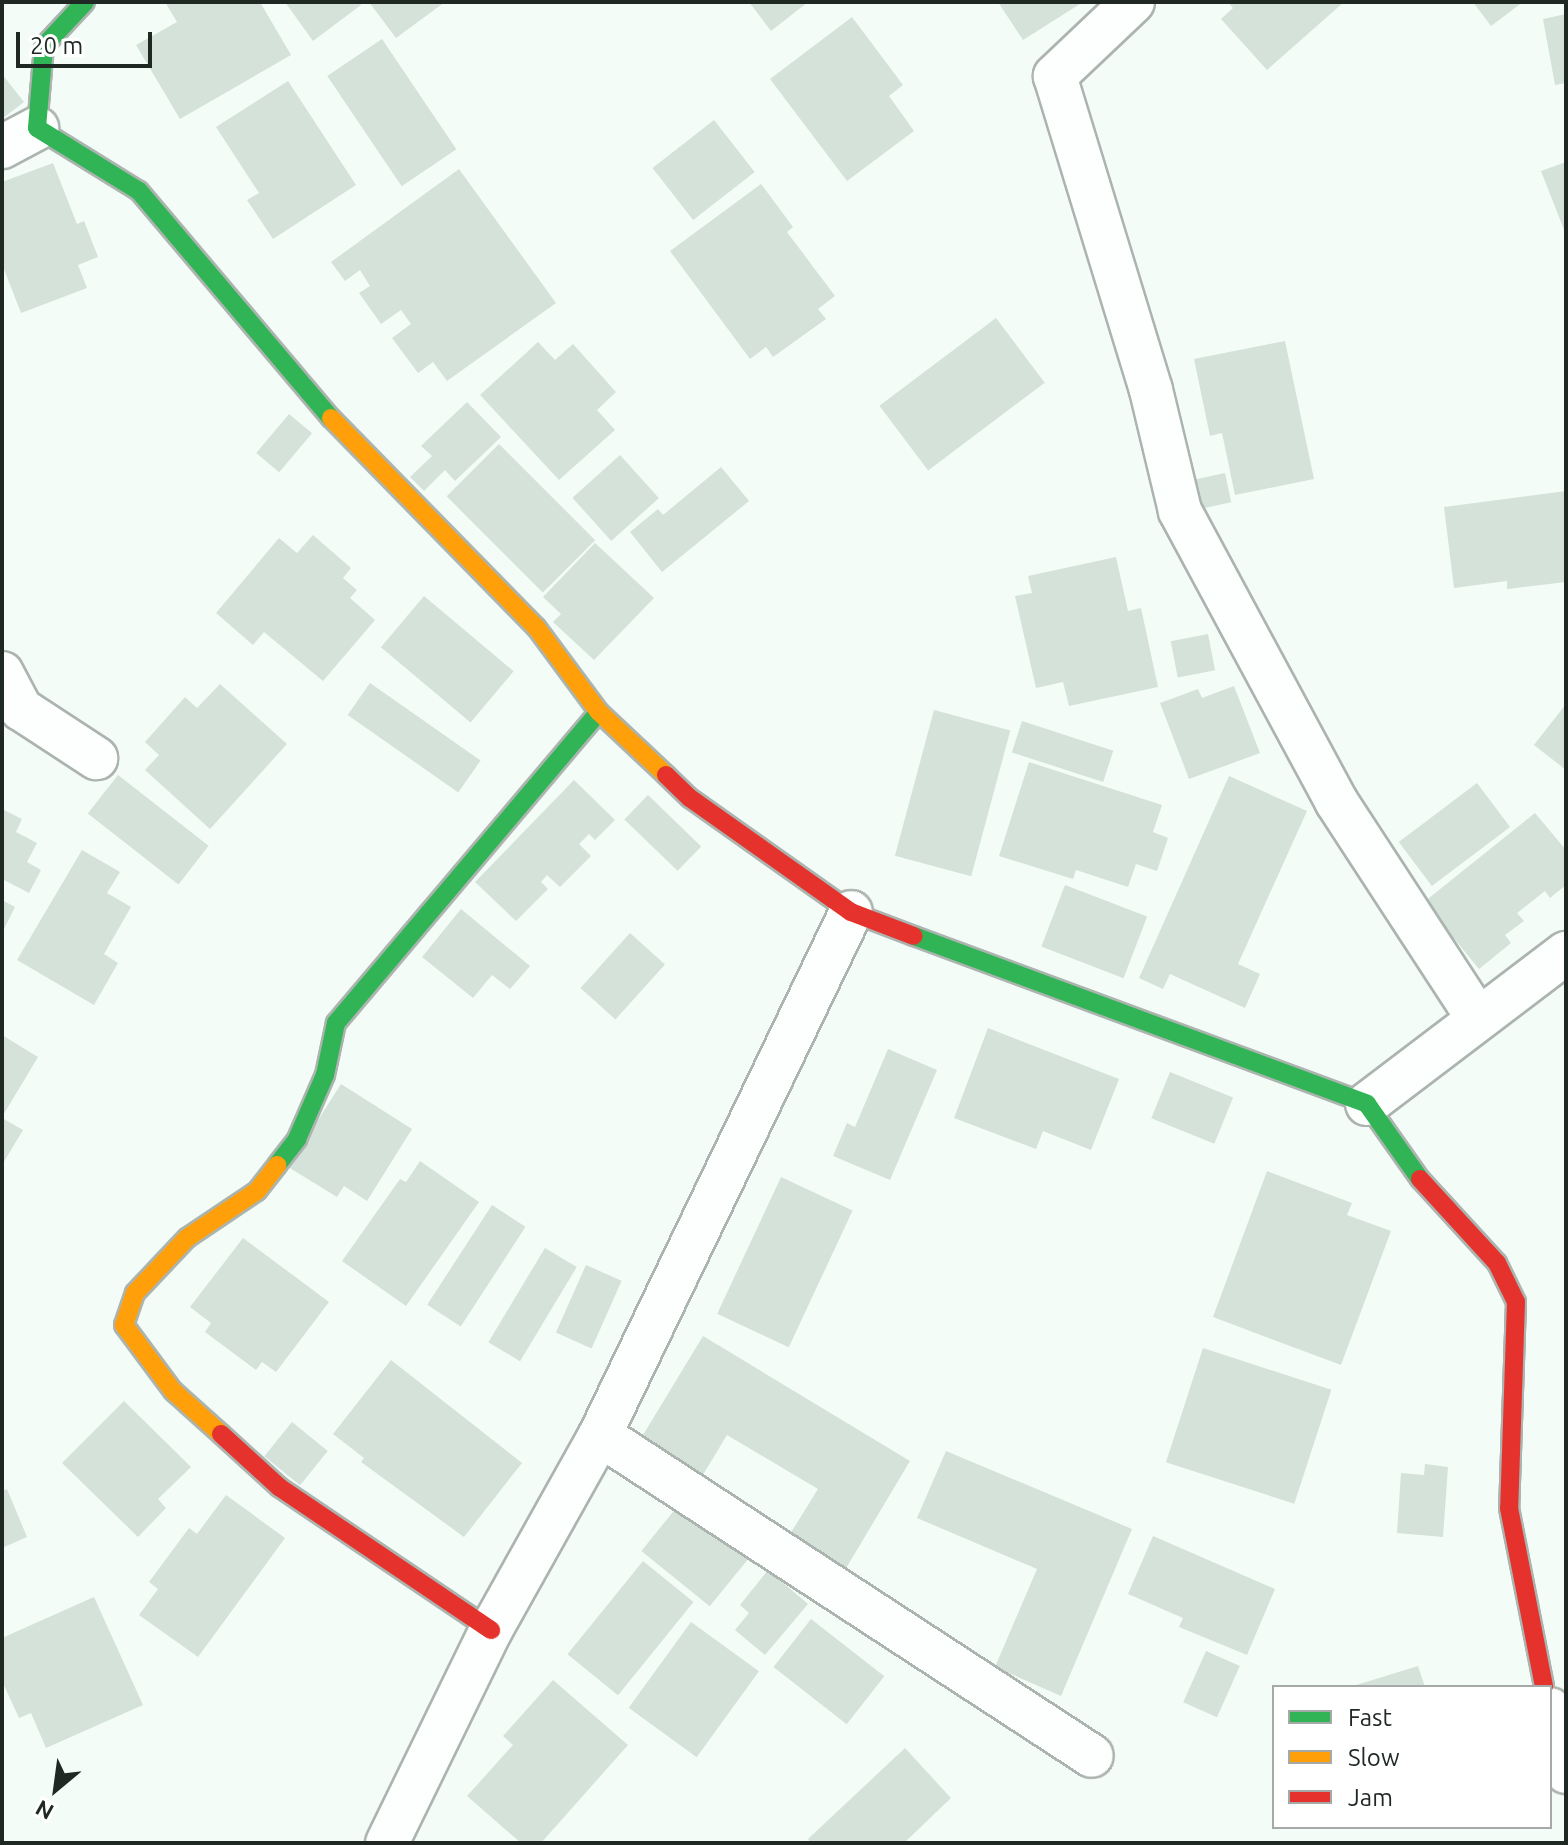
<!DOCTYPE html>
<html>
<head>
<meta charset="utf-8">
<style>
  body { margin:0 }
  #map { position:relative; width:1568px; height:1845px; overflow:hidden; background:#f4fcf7; font-family:Ubuntu,sans-serif }
  div>[style] { position:absolute }
  [style*='--x'] { left:calc(var(--x)*1px); top:calc(var(--y)*1px); width:calc(var(--w)*1px); rotate:calc(var(--a)*1deg) }
  .building>* { inset:0; background:#d4e2da; transform-origin:0 0 }
  .roads { filter:drop-shadow(2px 0 #acb4af) drop-shadow(-2px 0 #acb4af) drop-shadow(0 2px #acb4af) drop-shadow(0 -2px #acb4af) }
  .street>* { height:42px; margin:-21px; padding:0 21px; transform-origin:21px; border-radius:21px; background:#fdfffe }
  .fast>* { height:18px; margin:-9px; padding:0 9px; transform-origin:9px; border-radius:9px; background:#30b455 }
  .slow>* { height:18px; margin:-9px; padding:0 9px; transform-origin:9px; border-radius:9px; background:#ff9f0a }
  .jam>* { height:18px; margin:-9px; padding:0 9px; transform-origin:9px; border-radius:9px; background:#e5322d }
  span { translate:-50% -50%; white-space:nowrap; text-align:center; line-height:1.15; -webkit-text-stroke:7px #fff; paint-order:stroke }
  .frame { position:absolute; inset:0; border:4px solid #1f2822; pointer-events:none }
  .legend { position:absolute; left:1272px; top:1685px; width:280px; height:144px; box-sizing:border-box; background:#fff; border:2px solid #a5a9a7; margin:0; padding:10px 14px; list-style:none; font-size:24px; color:#1f2822 }
  .legend li { display:flex; align-items:center; gap:16px; height:40px }
  .legend b { width:40px; border:2px solid #a5a9a7 }
  .north { position:absolute; left:16px; top:1749px; width:80px; height:80px; -webkit-text-stroke:6px #fff; paint-order:stroke; rotate:209deg; font-size:22px; font-weight:700; line-height:32px; text-align:center; color:#1f2822 }
  .north::after { content:''; display:block; margin:auto; width:28px; height:36px; background:#1f2822; clip-path:polygon(50% 0,100% 100%,50% 72%,0 100%) }
  .scale { position:absolute; left:16px; top:32px; width:136px; height:36px; box-sizing:border-box; border:4px solid #1f2822; border-top:0; padding-left:10px; font-size:24px; line-height:28px; white-space:nowrap; color:#1f2822; -webkit-text-stroke:6px #fff; paint-order:stroke }
</style>
</head>
<body>
<div id="map">
  <div class="building">
    <i style="clip-path:polygon(165px 2px,260px 2px,291px 55px,180px 119px,136px 45px,177px 22px)"></i>
    <i style="clip-path:polygon(285px 2px,359px 2px,361px 5px,313px 41px)"></i>
    <i style="clip-path:polygon(369px 2px,445px 2px,396px 38px)"></i>
    <i style="clip-path:polygon(749px 2px,808px 2px,771px 31px)"></i>
    <i style="clip-path:polygon(998px 2px,1083px 2px,1023px 40px)"></i>
    <i style="clip-path:polygon(1228px 2px,1344px 2px,1267px 70px,1221px 19px,1233px 8px)"></i>
    <i style="clip-path:polygon(1473px 2px,1523px 2px,1491px 26px)"></i>
    <i style="clip-path:polygon(1566px 14px,1566px 83px,1555px 85px,1543px 19px)"></i>
    <i style="clip-path:polygon(852px 17px,903px 85px,889px 96px,914px 131px,847px 181px,770px 79px)"></i>
    <i style="left:382px;top:39px;width:133px;height:66px;rotate:56deg"></i>
    <i style="clip-path:polygon(2px 74px,24px 102px,2px 119px)"></i>
    <i style="clip-path:polygon(288px 81px,356px 185px,273px 239px,247px 200px,259px 193px,216px 127px)"></i>
    <i style="left:714px;top:120px;width:66px;height:78px;rotate:52deg"></i>
    <i style="clip-path:polygon(1566px 162px,1566px 235px,1541px 171px)"></i>
    <i style="clip-path:polygon(53px 163px,77px 224px,84px 221px,98px 257px,78px 265px,87px 288px,21px 313px,2px 264px,2px 182px)"></i>
    <i style="clip-path:polygon(459px 169px,556px 303px,447px 381px,433px 362px,418px 373px,392px 338px,411px 324px,401px 310px,381px 324px,359px 293px,370px 286px,360px 270px,345px 281px,331px 262px)"></i>
    <i style="clip-path:polygon(761px 184px,793px 227px,787px 232px,835px 296px,818px 309px,826px 319px,773px 357px,766px 347px,750px 359px,670px 251px)"></i>
    <i style="left:996px;top:318px;width:81px;height:146px;rotate:53deg"></i>
    <i style="clip-path:polygon(1285px 341px,1314px 479px,1235px 495px,1222px 433px,1210px 436px,1194px 359px)"></i>
    <i style="clip-path:polygon(538px 342px,555px 360px,573px 344px,616px 392px,597px 410px,615px 430px,559px 480px,480px 395px)"></i>
    <i style="clip-path:polygon(467px 402px,501px 437px,455px 481px,445px 470px,424px 491px,410px 477px,432px 456px,421px 446px)"></i>
    <i style="left:289px;top:414px;width:30px;height:51px;rotate:40deg"></i>
    <i style="left:499px;top:444px;width:136px;height:74px;rotate:45deg"></i>
    <i style="left:620px;top:455px;width:58px;height:64px;rotate:48deg"></i>
    <i style="clip-path:polygon(721px 467px,749px 501px,662px 572px,630px 532px,658px 509px,663px 515px)"></i>
    <i style="left:1225px;top:473px;width:30px;height:44px;rotate:78deg"></i>
    <i style="clip-path:polygon(1566px 491px,1566px 582px,1507px 589px,1507px 581px,1454px 588px,1444px 507px)"></i>
    <i style="clip-path:polygon(313px 535px,351px 568px,343px 578px,357px 590px,350px 598px,375px 620px,323px 681px,264px 632px,253px 645px,216px 613px,279px 538px,297px 553px)"></i>
    <i style="clip-path:polygon(595px 543px,654px 598px,594px 660px,553px 622px,561px 614px,543px 597px)"></i>
    <i style="clip-path:polygon(1116px 557px,1128px 611px,1141px 608px,1158px 687px,1069px 706px,1063px 682px,1036px 688px,1015px 596px,1032px 593px,1028px 576px)"></i>
    <i style="left:424px;top:596px;width:117px;height:67px;rotate:40deg"></i>
    <i style="left:1208px;top:634px;width:37px;height:38px;rotate:79deg"></i>
    <i style="left:370px;top:683px;width:135px;height:39px;rotate:35deg"></i>
    <i style="clip-path:polygon(220px 684px,287px 744px,210px 829px,145px 770px,159px 755px,145px 742px,185px 697px,197px 708px)"></i>
    <i style="clip-path:polygon(1234px 686px,1260px 753px,1189px 779px,1160px 703px,1198px 689px,1202px 698px)"></i>
    <i style="clip-path:polygon(1566px 704px,1566px 770px,1534px 745px)"></i>
    <i style="left:934px;top:710px;width:79px;height:151px;rotate:15deg"></i>
    <i style="left:1022px;top:721px;width:96px;height:33px;rotate:18deg"></i>
    <i style="clip-path:polygon(1029px 762px,1162px 805px,1153px 832px,1168px 838px,1157px 871px,1136px 864px,1128px 887px,1076px 870px,1073px 879px,999px 856px)"></i>
    <i style="left:118px;top:775px;width:115px;height:49px;rotate:38deg"></i>
    <i style="clip-path:polygon(1229px 776px,1307px 811px,1238px 964px,1260px 974px,1245px 1008px,1170px 974px,1163px 989px,1139px 978px)"></i>
    <i style="clip-path:polygon(574px 780px,615px 820px,595px 840px,589px 834px,579px 844px,591px 856px,560px 887px,547px 875px,541px 882px,548px 889px,516px 921px,475px 882px)"></i>
    <i style="left:1477px;top:783px;width:55px;height:98px;rotate:53deg"></i>
    <i style="left:648px;top:795px;width:74px;height:34px;rotate:44deg"></i>
    <i style="clip-path:polygon(2px 809px,22px 819px,16px 832px,37px 843px,27px 862px,41px 870px,29px 893px,2px 879px)"></i>
    <i style="clip-path:polygon(1535px 813px,1566px 850px,1566px 885px,1550px 898px,1545px 891px,1517px 913px,1524px 921px,1505px 935px,1511px 943px,1479px 969px,1424px 902px)"></i>
    <i style="clip-path:polygon(82px 850px,120px 872px,107px 893px,131px 907px,104px 954px,118px 963px,94px 1005px,17px 960px)"></i>
    <i style="left:1065px;top:885px;width:88px;height:66px;rotate:21deg"></i>
    <i style="clip-path:polygon(2px 900px,15px 907px,2px 933px)"></i>
    <i style="clip-path:polygon(461px 909px,530px 966px,510px 989px,492px 975px,473px 998px,422px 957px)"></i>
    <i style="left:630px;top:933px;width:47px;height:74px;rotate:42deg"></i>
    <i style="clip-path:polygon(988px 1028px,1119px 1079px,1091px 1150px,1043px 1131px,1036px 1149px,954px 1118px)"></i>
    <i style="clip-path:polygon(2px 1035px,38px 1057px,2px 1117px)"></i>
    <i style="clip-path:polygon(888px 1049px,937px 1070px,890px 1180px,833px 1156px,847px 1123px,855px 1127px)"></i>
    <i style="left:1170px;top:1072px;width:68px;height:50px;rotate:22deg"></i>
    <i style="clip-path:polygon(341px 1084px,412px 1129px,367px 1201px,344px 1186px,337px 1197px,288px 1167px)"></i>
    <i style="clip-path:polygon(2px 1118px,23px 1130px,2px 1165px)"></i>
    <i style="clip-path:polygon(420px 1161px,479px 1202px,406px 1306px,342px 1261px,400px 1179px,406px 1182px)"></i>
    <i style="clip-path:polygon(1267px 1171px,1352px 1203px,1347px 1215px,1391px 1231px,1341px 1365px,1213px 1317px)"></i>
    <i style="left:781px;top:1177px;width:79px;height:151px;rotate:25deg"></i>
    <i style="left:492px;top:1205px;width:40px;height:119px;rotate:33deg"></i>
    <i style="clip-path:polygon(243px 1238px,329px 1302px,276px 1372px,262px 1362px,256px 1370px,205px 1332px,211px 1323px,190px 1307px)"></i>
    <i style="left:545px;top:1248px;width:37px;height:110px;rotate:31deg"></i>
    <i style="left:586px;top:1265px;width:39px;height:74px;rotate:24deg"></i>
    <i style="clip-path:polygon(703px 1336px,910px 1461px,845px 1570px,782px 1547px,818px 1489px,727px 1435px,701px 1478px,640px 1440px)"></i>
    <i style="left:1203px;top:1348px;width:135px;height:120px;rotate:18deg"></i>
    <i style="clip-path:polygon(391px 1360px,522px 1463px,464px 1537px,361px 1462px,364px 1458px,333px 1434px)"></i>
    <i style="clip-path:polygon(124px 1401px,191px 1467px,158px 1499px,166px 1508px,138px 1537px,62px 1463px)"></i>
    <i style="left:292px;top:1422px;width:46px;height:44px;rotate:39deg"></i>
    <i style="clip-path:polygon(946px 1451px,1132px 1529px,1061px 1696px,995px 1667px,1037px 1569px,917px 1518px)"></i>
    <i style="clip-path:polygon(1425px 1464px,1448px 1467px,1443px 1537px,1397px 1533px,1401px 1473px,1424px 1475px)"></i>
    <i style="clip-path:polygon(7px 1489px,27px 1537px,2px 1548px,2px 1491px)"></i>
    <i style="clip-path:polygon(226px 1495px,285px 1538px,198px 1657px,139px 1615px,158px 1589px,149px 1582px,189px 1528px,197px 1534px)"></i>
    <i style="left:681px;top:1502px;width:88px;height:63px;rotate:39deg"></i>
    <i style="clip-path:polygon(1153px 1536px,1275px 1589px,1247px 1655px,1179px 1627px,1183px 1618px,1128px 1594px)"></i>
    <i style="left:643px;top:1561px;width:65px;height:120px;rotate:39deg"></i>
    <i style="clip-path:polygon(768px 1570px,808px 1604px,765px 1655px,735px 1630px,749px 1613px,740px 1605px)"></i>
    <i style="clip-path:polygon(94px 1597px,143px 1705px,46px 1748px,31px 1713px,19px 1718px,2px 1681px,2px 1638px)"></i>
    <i style="left:811px;top:1619px;width:93px;height:61px;rotate:38deg"></i>
    <i style="left:691px;top:1622px;width:84px;height:106px;rotate:36deg"></i>
    <i style="left:1206px;top:1651px;width:37px;height:56px;rotate:24deg"></i>
    <i style="clip-path:polygon(1418px 1666px,1425px 1687px,1353px 1687px,1353px 1686px)"></i>
    <i style="clip-path:polygon(553px 1680px,628px 1745px,541px 1843px,521px 1843px,467px 1796px,513px 1745px,503px 1736px)"></i>
    <i style="clip-path:polygon(905px 1748px,951px 1798px,904px 1843px,811px 1843px,808px 1839px)"></i>
  </div>
  <div class="roads">
    <div class="street">
      <i style="--x:1133;--y:2;--w:108;--a:136.5"></i>
      <i style="--x:1055;--y:76;--w:328;--a:73"></i>
      <i style="--x:1151;--y:390;--w:124;--a:76.5"></i>
      <i style="--x:1180;--y:511;--w:329;--a:61.7"></i>
      <i style="--x:1336;--y:801;--w:260;--a:56.9"></i>
      <i style="--x:2;--y:147;--w:40;--a:-28"></i>
      <i style="--x:2;--y:673;--w:41;--a:62.2"></i>
      <i style="--x:21;--y:709;--w:90;--a:33.2"></i>
      <i style="--x:1367;--y:1104;--w:250;--a:-37.2"></i>
      <i style="--x:600;--y:1435;--w:587;--a:33.12"></i>
      <i style="--x:1550;--y:1709;--w:65;--a:75.7"></i>
      <i style="--x:387;--y:1843;--w:237;--a:-64"></i>
      <i style="--x:491;--y:1630;--w:223;--a:-60.8"></i>
      <i style="--x:600;--y:1435;--w:580;--a:-64.36"></i>
    </div>
    <div class="fast">
      <i style="--x:85;--y:2;--w:60;--a:133"></i>
      <i style="--x:44;--y:46;--w:82;--a:94.9"></i>
      <i style="--x:37;--y:128;--w:120;--a:31.7"></i>
      <i style="--x:139;--y:191;--w:297;--a:49.8"></i>
      <i style="--x:914;--y:936;--w:483;--a:20.3"></i>
      <i style="--x:1367;--y:1104;--w:92;--a:54.8"></i>
      <i style="--x:277;--y:1165;--w:33;--a:-52"></i>
      <i style="--x:297;--y:1139;--w:70;--a:-66.4"></i>
      <i style="--x:325;--y:1075;--w:53;--a:-78.1"></i>
      <i style="--x:336;--y:1023;--w:407;--a:-49.8"></i>
    </div>
    <div class="slow">
      <i style="--x:331;--y:418;--w:293;--a:45.6"></i>
      <i style="--x:536;--y:627;--w:106;--a:53.5"></i>
      <i style="--x:599;--y:712;--w:92;--a:43.2"></i>
      <i style="--x:221;--y:1434;--w:64;--a:-138.1"></i>
      <i style="--x:173;--y:1391;--w:82;--a:-126.6"></i>
      <i style="--x:124;--y:1325;--w:34;--a:-71"></i>
      <i style="--x:135;--y:1293;--w:76;--a:-46.6"></i>
      <i style="--x:187;--y:1238;--w:84;--a:-33.9"></i>
      <i style="--x:257;--y:1191;--w:33;--a:-52"></i>
    </div>
    <div class="jam">
      <i style="--x:666;--y:775;--w:33;--a:44"></i>
      <i style="--x:690;--y:798;--w:197;--a:35.3"></i>
      <i style="--x:851;--y:912;--w:67;--a:20.9"></i>
      <i style="--x:1420;--y:1179;--w:114;--a:47.5"></i>
      <i style="--x:1497;--y:1263;--w:43;--a:64"></i>
      <i style="--x:1516;--y:1302;--w:206;--a:91.9"></i>
      <i style="--x:1509;--y:1508;--w:182;--a:78.9"></i>
      <i style="--x:221;--y:1434;--w:79;--a:42.4"></i>
      <i style="--x:279;--y:1487;--w:256;--a:34"></i>
    </div>
  </div>
  <div class="frame"></div>
  <ul class="legend">
  <li><b style="height:10px;background:#30b455"></b>Fast</li>
  <li><b style="height:10px;background:#ff9f0a"></b>Slow</li>
  <li><b style="height:10px;background:#e5322d"></b>Jam</li>
  </ul>
  <div class="north">N</div>
  <div class="scale">20 m</div>
</div>
</body>
</html>
